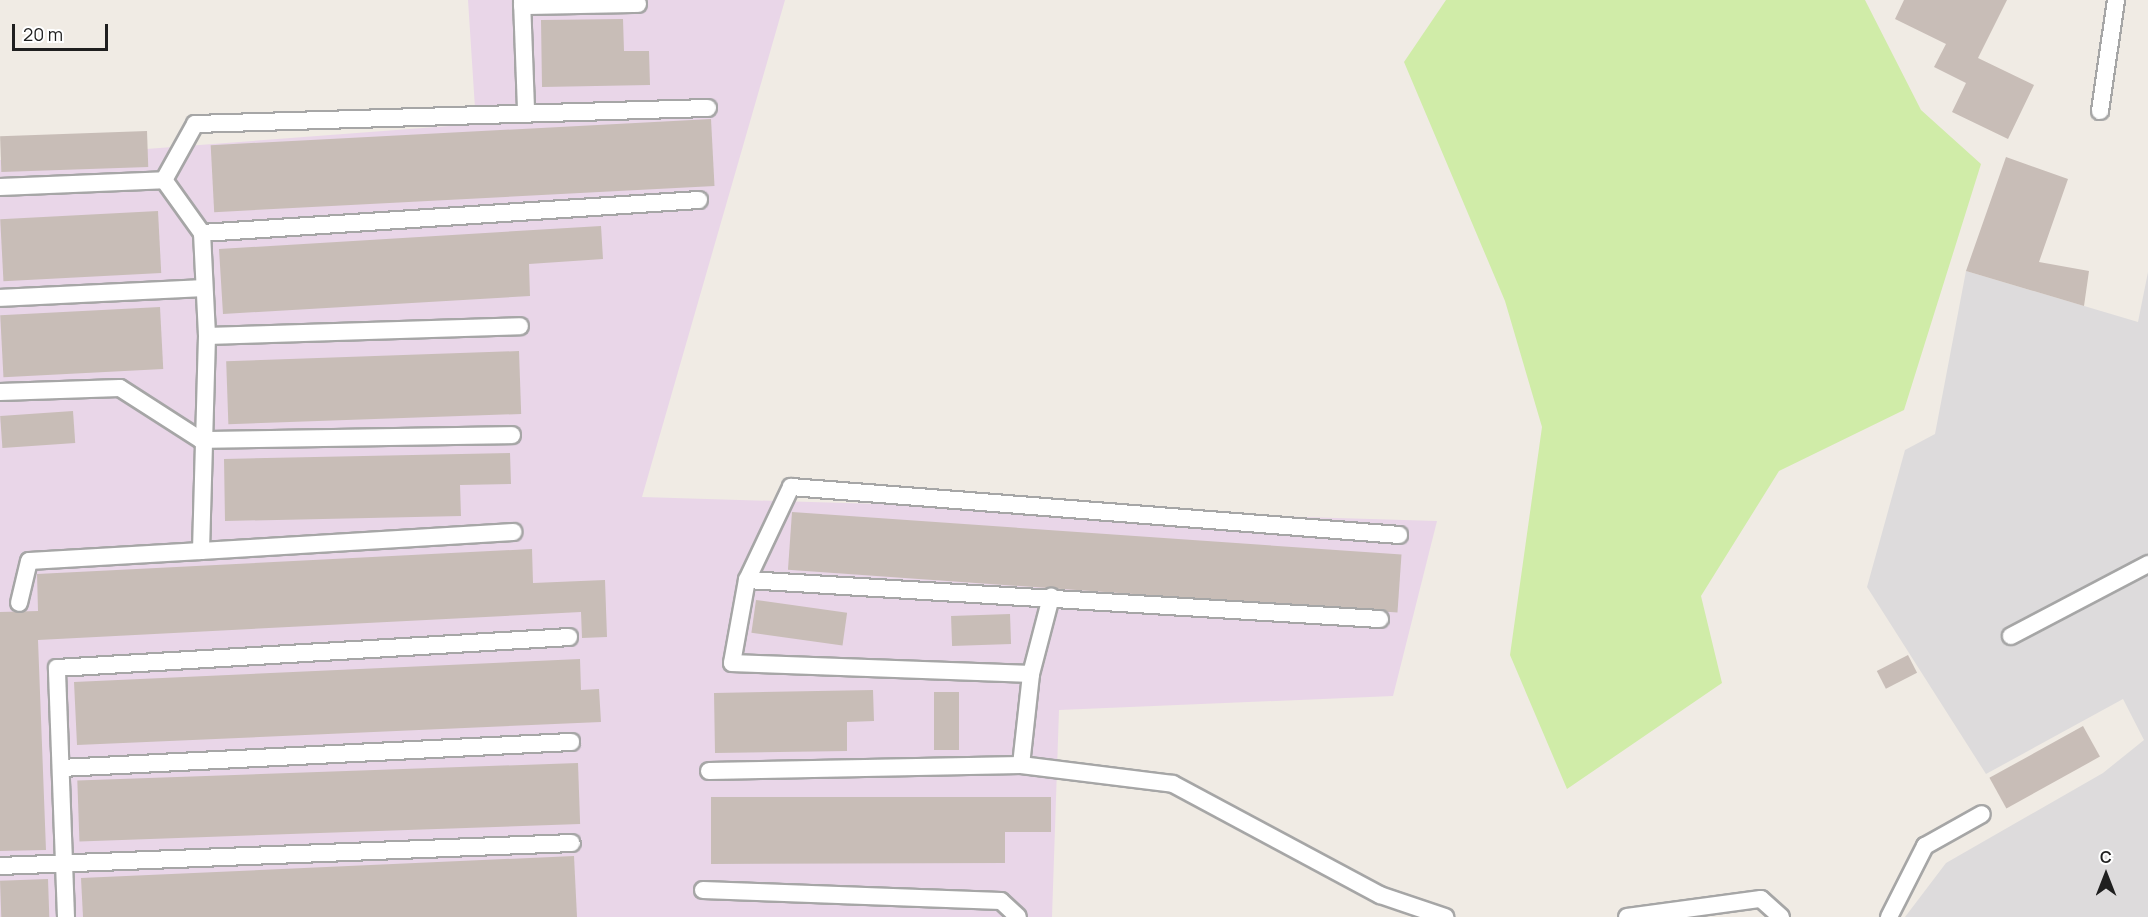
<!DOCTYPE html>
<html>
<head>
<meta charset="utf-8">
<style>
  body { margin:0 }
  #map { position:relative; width:2148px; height:917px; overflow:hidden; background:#f0ebe4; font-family:Manrope,sans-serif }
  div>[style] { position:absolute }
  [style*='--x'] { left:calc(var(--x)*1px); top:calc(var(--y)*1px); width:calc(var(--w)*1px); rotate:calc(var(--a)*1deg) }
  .residential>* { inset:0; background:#dddbdc }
  .industrial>* { inset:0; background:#e9d6e8 }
  .grass>* { inset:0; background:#d0eca8 }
  .building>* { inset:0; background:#c8bdb7; transform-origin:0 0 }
  .roads { filter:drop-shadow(2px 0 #a6a6a6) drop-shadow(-2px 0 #a6a6a6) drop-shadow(0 2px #a6a6a6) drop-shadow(0 -2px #a6a6a6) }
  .lane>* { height:16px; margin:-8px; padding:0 8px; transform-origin:8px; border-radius:8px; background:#fff }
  span { translate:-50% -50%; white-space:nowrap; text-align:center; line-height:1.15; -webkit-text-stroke:4.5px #fff; paint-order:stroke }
  .north { position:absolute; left:2076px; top:845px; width:60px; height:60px; -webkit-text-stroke:4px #fff; paint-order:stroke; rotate:0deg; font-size:16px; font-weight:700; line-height:24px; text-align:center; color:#1f1f1f }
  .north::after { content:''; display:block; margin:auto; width:21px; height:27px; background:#1f1f1f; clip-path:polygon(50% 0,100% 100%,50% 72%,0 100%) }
  .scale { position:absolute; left:12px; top:24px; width:96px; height:27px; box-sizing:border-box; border:3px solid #1f1f1f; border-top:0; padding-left:8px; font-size:18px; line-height:21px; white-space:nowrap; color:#1f1f1f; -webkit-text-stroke:4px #fff; paint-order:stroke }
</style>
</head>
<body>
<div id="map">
  <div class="residential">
    <i style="clip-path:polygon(1966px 271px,2138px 322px,2148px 272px,2148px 917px,1905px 917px,1946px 863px,2103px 773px,2144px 740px,2123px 699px,1986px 774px,1867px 587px,1905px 450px,1935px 434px)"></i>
  </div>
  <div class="industrial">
    <i style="clip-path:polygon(468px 0,785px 0,642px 497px,1437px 521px,1393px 696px,1059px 710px,1052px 917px,0 917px,0 160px,476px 124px)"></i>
  </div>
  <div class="grass">
    <i style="clip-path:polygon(1446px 0,1865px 0,1921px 110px,1981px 164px,1904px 410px,1779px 471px,1701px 596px,1722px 683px,1567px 789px,1510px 655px,1542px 427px,1505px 301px,1404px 62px)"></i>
  </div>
  <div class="building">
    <i style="clip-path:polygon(1904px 0,2007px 0,1978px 58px,2034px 85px,2008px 139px,1952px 112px,1966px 83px,1934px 67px,1946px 44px,1895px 19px)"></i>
    <i style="clip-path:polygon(623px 19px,624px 51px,649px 51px,650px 85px,542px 87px,541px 20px)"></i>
    <i style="left:711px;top:119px;width:67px;height:501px;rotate:87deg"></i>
    <i style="left:147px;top:131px;width:36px;height:147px;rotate:88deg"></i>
    <i style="clip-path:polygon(2006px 157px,2068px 179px,2039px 262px,2089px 271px,2084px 306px,1966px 271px)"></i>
    <i style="left:158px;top:211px;width:62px;height:158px;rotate:87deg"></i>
    <i style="clip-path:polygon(601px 226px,603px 259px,529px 264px,530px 296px,223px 314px,219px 249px)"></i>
    <i style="left:160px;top:307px;width:62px;height:160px;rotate:87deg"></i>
    <i style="left:519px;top:351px;width:63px;height:293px;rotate:88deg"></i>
    <i style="left:73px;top:411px;width:32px;height:73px;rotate:86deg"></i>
    <i style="clip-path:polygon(510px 453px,511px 484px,460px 485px,461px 516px,225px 521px,224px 459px)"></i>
    <i style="left:792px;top:512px;width:611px;height:58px;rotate:4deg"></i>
    <i style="clip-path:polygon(532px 549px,533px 583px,605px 580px,607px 637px,582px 638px,581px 612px,38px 640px,46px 850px,0 851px,0 612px,38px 611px,37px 574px)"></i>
    <i style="left:756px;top:600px;width:92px;height:33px;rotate:8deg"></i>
    <i style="left:1010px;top:614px;width:30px;height:59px;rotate:88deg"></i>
    <i style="left:1908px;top:655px;width:20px;height:35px;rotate:63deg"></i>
    <i style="clip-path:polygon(580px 659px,581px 690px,599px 689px,601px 722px,77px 745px,74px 682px)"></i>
    <i style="clip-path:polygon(873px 690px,874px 721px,847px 722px,847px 751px,715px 753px,714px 693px)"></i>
    <i style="left:934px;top:692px;width:25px;height:58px"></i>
    <i style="left:2083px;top:726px;width:35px;height:107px;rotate:61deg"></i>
    <i style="left:578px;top:763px;width:61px;height:501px;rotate:88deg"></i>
    <i style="clip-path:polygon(711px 797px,1051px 797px,1051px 832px,1005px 832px,1005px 863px,711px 864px)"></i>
    <i style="clip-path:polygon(574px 856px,577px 917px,83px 917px,81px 878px)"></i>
    <i style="left:48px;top:879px;width:38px;height:48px;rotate:88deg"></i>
  </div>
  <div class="roads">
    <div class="lane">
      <i style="--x:522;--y:0;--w:111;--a:87.9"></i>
      <i style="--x:522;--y:6;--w:116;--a:-1"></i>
      <i style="--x:2100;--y:111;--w:112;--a:-81.8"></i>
      <i style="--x:164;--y:180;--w:64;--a:-61"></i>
      <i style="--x:195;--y:124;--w:513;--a:-1.79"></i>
      <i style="--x:0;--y:187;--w:164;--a:-2.4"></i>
      <i style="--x:164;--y:180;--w:65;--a:54.4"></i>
      <i style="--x:202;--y:233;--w:103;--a:87.2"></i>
      <i style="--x:207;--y:336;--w:215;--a:91.6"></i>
      <i style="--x:201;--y:551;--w:172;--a:176.7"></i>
      <i style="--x:29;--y:561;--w:43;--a:103.4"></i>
      <i style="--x:202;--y:233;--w:498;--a:-3.8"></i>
      <i style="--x:0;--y:298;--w:202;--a:-2.8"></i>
      <i style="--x:207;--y:336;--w:313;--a:-1.8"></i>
      <i style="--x:0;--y:392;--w:120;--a:-1.9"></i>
      <i style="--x:120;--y:388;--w:96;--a:32.7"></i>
      <i style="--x:201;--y:440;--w:311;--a:-0.9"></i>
      <i style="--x:201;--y:551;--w:313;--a:-3.5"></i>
      <i style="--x:747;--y:580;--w:634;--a:3.53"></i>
      <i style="--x:2011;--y:636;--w:155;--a:-27.7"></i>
      <i style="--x:1031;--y:674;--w:299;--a:-177.9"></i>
      <i style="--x:732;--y:663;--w:84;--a:-79.8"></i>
      <i style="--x:747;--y:580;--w:103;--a:-64.7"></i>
      <i style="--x:791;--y:487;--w:610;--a:4.51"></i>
      <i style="--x:1021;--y:765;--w:153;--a:7.1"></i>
      <i style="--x:1173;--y:784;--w:235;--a:28.2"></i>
      <i style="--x:1380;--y:895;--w:69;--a:18.7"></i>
      <i style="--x:61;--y:768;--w:511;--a:-2.92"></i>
      <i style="--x:709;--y:771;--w:312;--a:-1.1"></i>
      <i style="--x:1021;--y:765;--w:92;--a:-83.7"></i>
      <i style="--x:1031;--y:674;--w:80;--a:-75.4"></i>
      <i style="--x:0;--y:866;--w:572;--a:-2.3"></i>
      <i style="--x:703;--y:890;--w:298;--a:2.1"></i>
      <i style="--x:1001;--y:901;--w:23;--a:43"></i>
      <i style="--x:66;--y:917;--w:249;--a:-92.1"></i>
      <i style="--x:57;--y:668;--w:513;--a:-3.46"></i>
      <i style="--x:1627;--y:917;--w:135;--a:-7.7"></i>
      <i style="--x:1761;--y:899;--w:27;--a:42"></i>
      <i style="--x:1889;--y:917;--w:80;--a:-63.1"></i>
      <i style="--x:1925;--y:846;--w:65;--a:-29.3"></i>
    </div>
  </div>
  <div class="north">С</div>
  <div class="scale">20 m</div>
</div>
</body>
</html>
